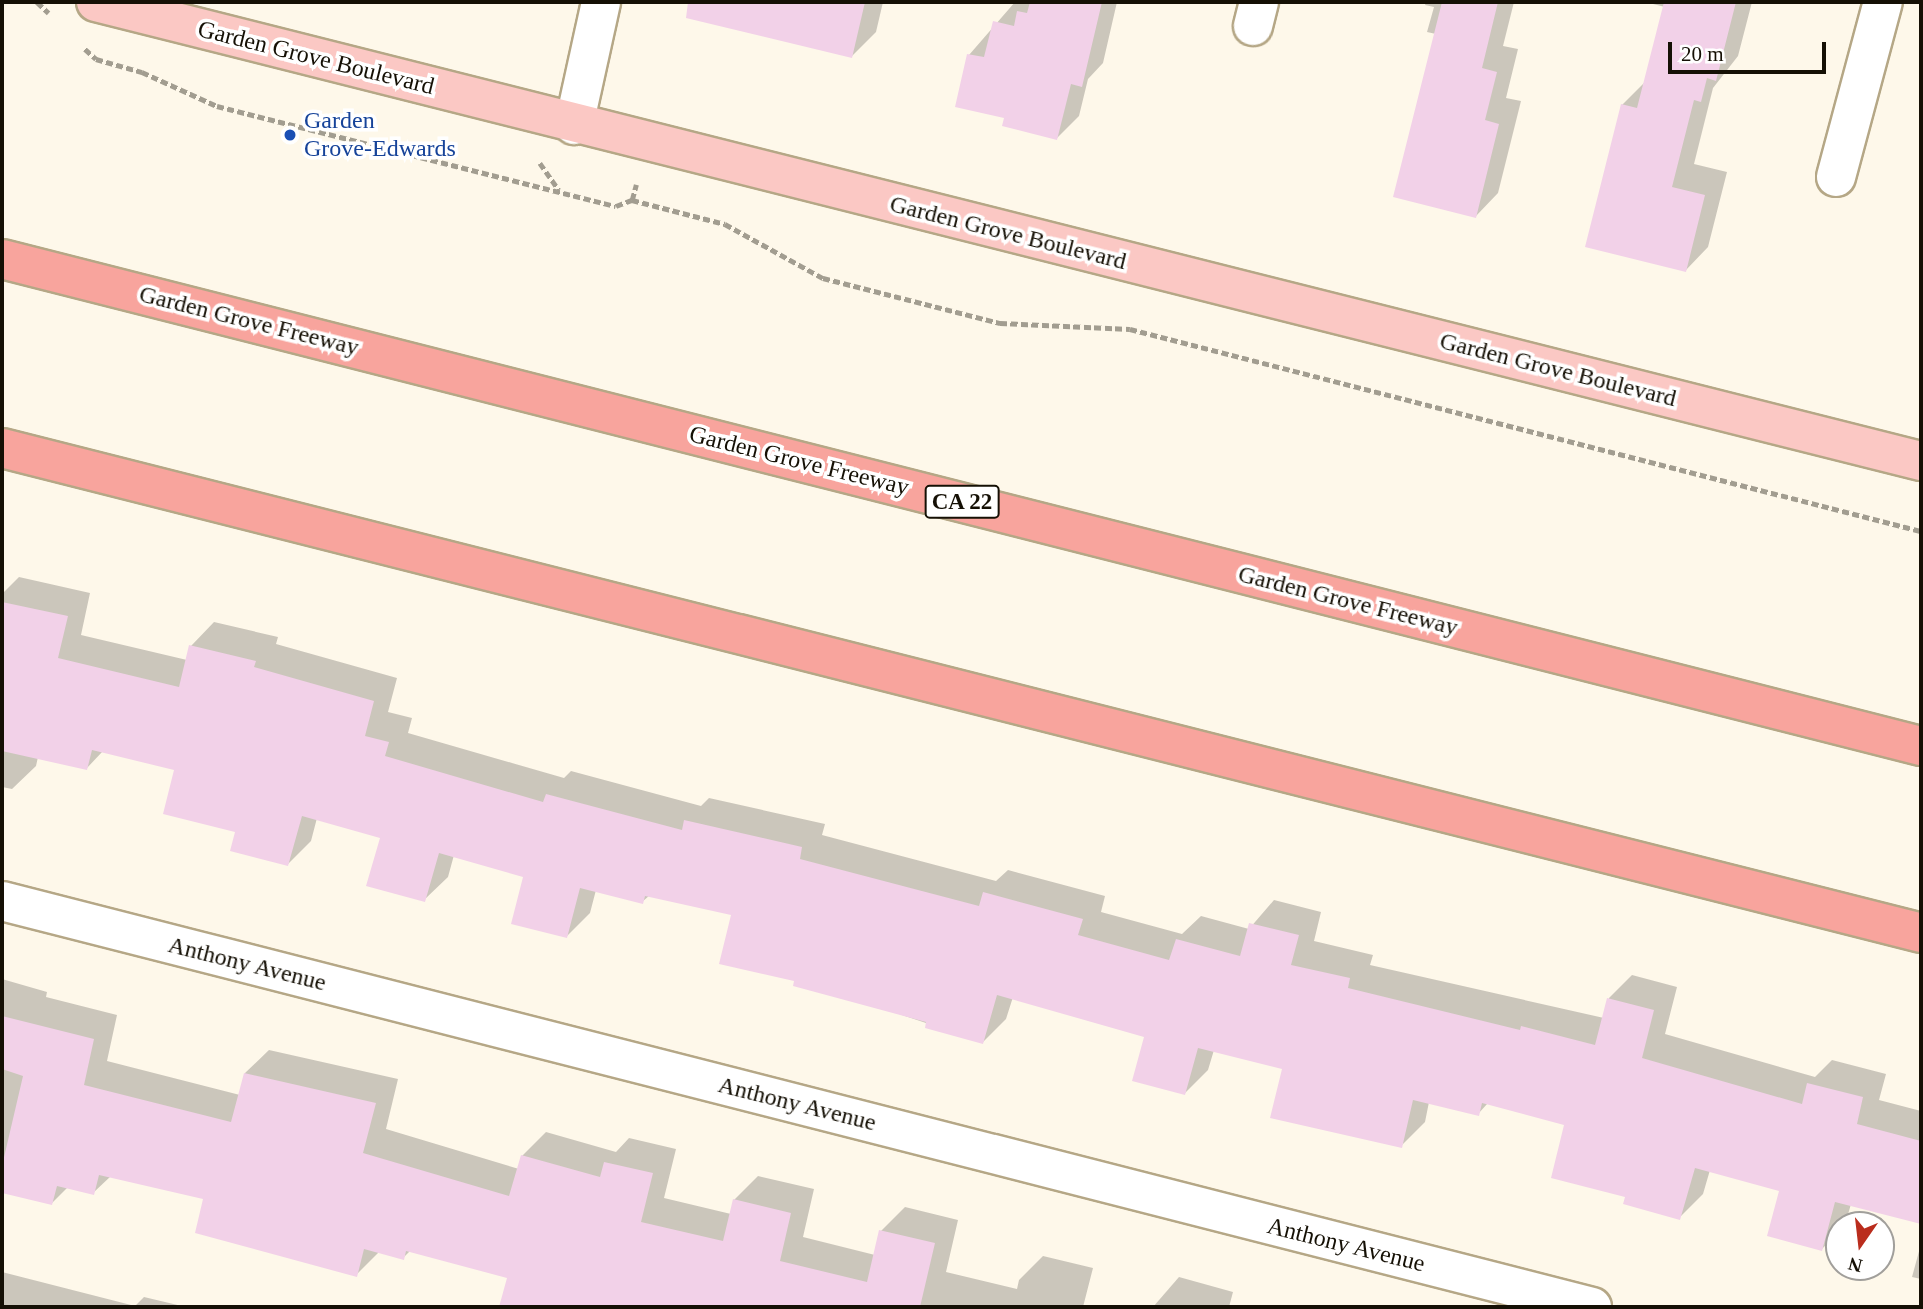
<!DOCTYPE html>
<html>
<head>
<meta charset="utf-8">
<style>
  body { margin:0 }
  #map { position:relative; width:1923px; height:1309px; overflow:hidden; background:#fef8ea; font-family:"Times New Roman",serif }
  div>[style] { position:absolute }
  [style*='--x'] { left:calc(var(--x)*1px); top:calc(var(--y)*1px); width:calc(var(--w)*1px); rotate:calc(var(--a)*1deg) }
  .shadow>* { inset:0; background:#0003 }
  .building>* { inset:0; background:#f2d1e8 }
  .path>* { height:4.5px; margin-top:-2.25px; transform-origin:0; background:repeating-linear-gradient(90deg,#a29d90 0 7px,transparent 0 10.5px) }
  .roads { filter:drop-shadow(2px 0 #b5a786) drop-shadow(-2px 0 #b5a786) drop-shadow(0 2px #b5a786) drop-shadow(0 -2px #b5a786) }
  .minor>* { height:38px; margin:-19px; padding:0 19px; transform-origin:19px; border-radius:19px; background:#fff }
  .major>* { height:38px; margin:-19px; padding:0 19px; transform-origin:19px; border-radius:19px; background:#fbc8c4 }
  .highway>* { height:38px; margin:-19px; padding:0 19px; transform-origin:19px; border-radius:19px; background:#f8a49d }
  .dots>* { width:19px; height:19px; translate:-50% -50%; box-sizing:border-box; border:4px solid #fff; border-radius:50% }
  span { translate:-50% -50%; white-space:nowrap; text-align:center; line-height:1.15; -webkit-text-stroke:7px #fff; paint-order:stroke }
  .shield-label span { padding:2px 5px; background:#fff; border:2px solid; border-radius:5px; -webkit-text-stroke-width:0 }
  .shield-label { font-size:23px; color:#151005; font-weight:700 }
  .street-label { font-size:24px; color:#151005 }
  .transit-label { font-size:24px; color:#164399 }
  .left { translate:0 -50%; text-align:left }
  .frame { position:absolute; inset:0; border:4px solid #151005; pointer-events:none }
  .north { position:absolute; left:1825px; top:1211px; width:70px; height:70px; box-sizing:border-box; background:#fff; border:2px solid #a19f9b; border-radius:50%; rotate:194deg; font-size:19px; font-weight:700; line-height:28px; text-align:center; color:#151005 }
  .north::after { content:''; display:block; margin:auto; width:24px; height:32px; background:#ba2d1d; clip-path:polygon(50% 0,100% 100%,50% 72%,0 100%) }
  .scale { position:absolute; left:1668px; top:42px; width:158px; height:32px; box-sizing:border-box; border:4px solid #151005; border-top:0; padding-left:9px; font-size:21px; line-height:24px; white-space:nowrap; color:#151005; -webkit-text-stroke:5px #fff; paint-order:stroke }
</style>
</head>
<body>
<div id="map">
  <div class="shadow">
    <i style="clip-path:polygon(768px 2px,883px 2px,876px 32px,852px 56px,761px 34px)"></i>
    <i style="clip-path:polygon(1015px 2px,1117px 2px,1103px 63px,1088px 79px,1079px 116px,1057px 138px,1006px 117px,969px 55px)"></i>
    <i style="clip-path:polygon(1426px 2px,1514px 2px,1503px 46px,1518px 49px,1506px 98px,1521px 101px,1498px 193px,1476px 216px,1436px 34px,1427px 32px,1434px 7px,1425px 5px)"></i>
    <i style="clip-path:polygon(1645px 2px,1752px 2px,1738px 56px,1713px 88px,1694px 164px,1727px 172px,1708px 247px,1686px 270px,1622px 105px,1645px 82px,1665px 7px)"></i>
    <i style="clip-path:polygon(19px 577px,90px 593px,81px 635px,187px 660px,191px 646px,214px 622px,278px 637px,276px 644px,397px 678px,388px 712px,412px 718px,408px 733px,564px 778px,571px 771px,701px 806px,709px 798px,825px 824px,822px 835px,996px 881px,1008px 870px,1105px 896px,1101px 912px,1182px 934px,1201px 916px,1249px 929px,1274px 900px,1321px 912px,1314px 941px,1373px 955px,1370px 965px,1604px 1018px,1609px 998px,1632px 975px,1677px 987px,1665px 1034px,1815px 1077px,1832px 1060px,1886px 1074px,1879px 1100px,1921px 1111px,1921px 1223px,1851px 1204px,1845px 1225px,1839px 1225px,1839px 1231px,1822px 1249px,1781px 1190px,1710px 1170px,1703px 1194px,1679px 1218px,1627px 1196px,1566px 1124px,1488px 1103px,1478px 1114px,1429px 1102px,1425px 1122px,1401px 1146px,1285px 1068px,1214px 1050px,1208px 1070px,1185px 1093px,1146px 1035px,1013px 997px,1006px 1019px,983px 1042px,797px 980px,733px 913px,650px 895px,642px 902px,596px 890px,590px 913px,566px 937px,525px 876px,454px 855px,448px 877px,424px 900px,382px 836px,317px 818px,311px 841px,288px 864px,237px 830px,176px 768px,103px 751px,87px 768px,38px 757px,36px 766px,12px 789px,2px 787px,2px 594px)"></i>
    <i style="clip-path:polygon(2px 979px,47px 992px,46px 997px,117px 1015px,107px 1061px,240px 1095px,245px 1073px,269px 1050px,398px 1079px,386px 1129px,519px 1169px,522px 1156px,546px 1132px,616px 1152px,629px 1138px,676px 1149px,664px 1198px,731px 1214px,734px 1200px,758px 1176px,814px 1189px,803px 1237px,875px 1255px,881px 1231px,905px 1207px,958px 1220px,946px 1272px,1017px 1289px,1019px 1280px,1043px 1256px,1093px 1268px,1083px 1307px,507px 1307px,501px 1306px,509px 1277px,411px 1250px,403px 1258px,380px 1251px,356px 1275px,205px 1198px,111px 1176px,93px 1193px,68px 1187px,52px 1203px,2px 1191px)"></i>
    <i style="clip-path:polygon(1921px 1244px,1921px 1279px,1912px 1277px)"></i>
    <i style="clip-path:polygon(2px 1272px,135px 1306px,144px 1297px,186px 1307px,2px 1307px)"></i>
    <i style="clip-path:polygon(1179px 1277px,1233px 1292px,1229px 1307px,1153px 1307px)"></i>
  </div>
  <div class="building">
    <i style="clip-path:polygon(688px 2px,865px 2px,852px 58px,686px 18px)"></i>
    <i style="clip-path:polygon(1030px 2px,1102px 2px,1082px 87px,1071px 84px,1057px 140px,1002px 126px,1004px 118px,955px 107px,967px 54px,984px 57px,993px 21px,1014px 26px,1017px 11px,1027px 13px)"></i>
    <i style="clip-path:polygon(1442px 2px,1498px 2px,1482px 68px,1497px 72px,1485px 120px,1499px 124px,1476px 218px,1393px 197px)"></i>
    <i style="clip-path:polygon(1664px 2px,1736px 2px,1716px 81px,1707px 78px,1701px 102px,1694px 100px,1672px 187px,1705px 195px,1686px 272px,1585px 247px,1621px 104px,1637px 108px)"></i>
    <i style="clip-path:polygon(2px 602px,68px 616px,58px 658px,179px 687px,189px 645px,256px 661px,254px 667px,374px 701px,365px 736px,389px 742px,385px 756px,543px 802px,546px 794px,682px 830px,684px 820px,802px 847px,800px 859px,979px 906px,983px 892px,1083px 919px,1078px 935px,1169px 960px,1176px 939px,1240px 956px,1249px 923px,1299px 935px,1291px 965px,1350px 978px,1348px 988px,1520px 1030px,1521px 1026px,1595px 1045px,1607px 998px,1654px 1010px,1642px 1058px,1802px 1104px,1807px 1083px,1863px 1097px,1857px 1124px,1921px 1141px,1921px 1224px,1835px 1202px,1822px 1251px,1767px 1236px,1779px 1191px,1695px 1168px,1680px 1220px,1623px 1204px,1625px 1197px,1551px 1178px,1564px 1125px,1482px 1103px,1479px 1116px,1413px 1100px,1402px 1148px,1270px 1118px,1282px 1069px,1198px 1048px,1185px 1095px,1132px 1081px,1144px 1037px,997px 995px,983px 1044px,925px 1028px,926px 1022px,793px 986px,794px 981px,719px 964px,731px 915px,645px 896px,643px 904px,580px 888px,567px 938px,511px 924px,523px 877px,439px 853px,425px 902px,366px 886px,380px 838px,302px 816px,288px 866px,230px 851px,235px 832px,163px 814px,174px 770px,92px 750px,87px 770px,2px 751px)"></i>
    <i style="clip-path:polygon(2px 1016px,94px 1039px,84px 1085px,231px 1122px,244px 1073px,376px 1103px,363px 1153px,509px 1196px,521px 1155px,600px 1177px,604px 1162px,653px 1173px,641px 1222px,723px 1241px,733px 1199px,791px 1213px,780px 1261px,867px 1282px,879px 1230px,935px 1243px,920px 1307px,499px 1307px,507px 1278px,406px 1251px,404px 1260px,364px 1249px,357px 1277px,195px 1233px,203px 1199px,99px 1175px,94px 1195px,57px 1186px,52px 1205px,2px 1193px,2px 1166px,23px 1076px,2px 1069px)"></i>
  </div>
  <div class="path">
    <i style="--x:37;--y:2;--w:16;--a:43"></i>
    <i style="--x:85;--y:49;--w:15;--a:42"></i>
    <i style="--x:96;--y:59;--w:48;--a:15.8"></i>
    <i style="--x:142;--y:72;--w:82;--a:24.4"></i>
    <i style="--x:217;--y:106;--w:411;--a:14.1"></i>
    <i style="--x:616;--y:206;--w:17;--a:-21"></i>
    <i style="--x:632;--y:200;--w:16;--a:-75"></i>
    <i style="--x:540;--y:163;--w:33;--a:55"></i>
    <i style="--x:632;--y:200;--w:96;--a:14.5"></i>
    <i style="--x:725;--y:224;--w:112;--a:28.9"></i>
    <i style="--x:823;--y:278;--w:183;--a:14.3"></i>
    <i style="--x:1000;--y:323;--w:130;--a:2.6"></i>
    <i style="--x:1130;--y:329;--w:816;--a:14.33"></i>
  </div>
  <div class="roads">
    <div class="minor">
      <i style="--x:1253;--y:26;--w:25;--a:-76"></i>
      <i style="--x:574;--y:125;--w:126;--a:-77.6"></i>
      <i style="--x:1836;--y:177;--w:181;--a:-75"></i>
      <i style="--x:2;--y:901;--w:1641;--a:14.32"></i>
    </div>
    <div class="major">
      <i style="--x:96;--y:2;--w:1882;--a:14.12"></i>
    </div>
    <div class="highway">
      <i style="--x:2;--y:259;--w:1980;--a:14.24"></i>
      <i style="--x:2;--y:448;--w:1979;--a:14.18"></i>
    </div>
  </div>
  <div class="dots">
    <i style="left:290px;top:135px;background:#1a4fb4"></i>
  </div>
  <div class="shield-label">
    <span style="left:962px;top:502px">CA 22</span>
  </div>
  <div class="street-label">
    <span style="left:316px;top:58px;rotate:14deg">Garden Grove Boulevard</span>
    <span style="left:1008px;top:233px;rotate:14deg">Garden Grove Boulevard</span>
    <span style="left:249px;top:321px;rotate:14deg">Garden Grove Freeway</span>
    <span style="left:1558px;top:370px;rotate:14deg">Garden Grove Boulevard</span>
    <span style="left:799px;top:461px;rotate:14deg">Garden Grove Freeway</span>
    <span style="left:1348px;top:601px;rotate:14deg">Garden Grove Freeway</span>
    <span style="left:247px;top:964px;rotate:14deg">Anthony Avenue</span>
    <span style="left:797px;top:1104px;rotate:14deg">Anthony Avenue</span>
    <span style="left:1346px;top:1245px;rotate:14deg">Anthony Avenue</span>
  </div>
  <div class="transit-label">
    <span class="left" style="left:304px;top:135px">Garden<br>Grove-Edwards</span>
  </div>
  <div class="frame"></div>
  <div class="north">N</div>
  <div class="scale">20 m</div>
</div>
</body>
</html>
